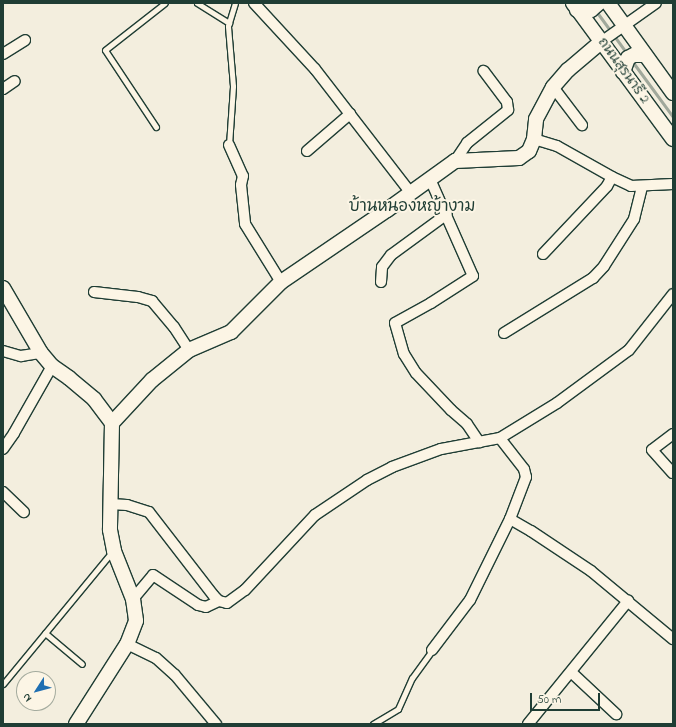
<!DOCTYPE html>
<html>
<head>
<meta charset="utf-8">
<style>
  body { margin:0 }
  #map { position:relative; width:676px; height:727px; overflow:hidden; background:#f3eede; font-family:"Indie Flower","Playpen Sans Thai",sans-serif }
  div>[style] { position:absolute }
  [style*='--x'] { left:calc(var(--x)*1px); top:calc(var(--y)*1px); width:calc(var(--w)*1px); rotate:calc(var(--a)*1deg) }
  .stream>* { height:3px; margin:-1.5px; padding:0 1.5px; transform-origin:1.5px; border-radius:1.5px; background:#a0a89b }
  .roads { filter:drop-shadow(1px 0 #1f3d34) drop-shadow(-1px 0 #1f3d34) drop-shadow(0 1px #1f3d34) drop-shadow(0 -1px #1f3d34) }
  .lane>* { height:5px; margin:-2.5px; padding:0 2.5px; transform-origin:2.5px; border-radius:2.5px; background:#fcf5e5 }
  .street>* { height:10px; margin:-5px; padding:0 5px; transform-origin:5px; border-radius:5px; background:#fcf5e5 }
  .secondary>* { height:14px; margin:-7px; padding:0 7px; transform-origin:7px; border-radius:7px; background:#fcf5e5 }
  span { translate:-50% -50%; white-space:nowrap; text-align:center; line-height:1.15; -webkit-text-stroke:4px #fcf5e5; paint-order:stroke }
  .street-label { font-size:14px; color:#1f3d34 }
  .quarter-label { font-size:16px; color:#1f3d34 }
  .frame { position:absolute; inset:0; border:4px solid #1f3d34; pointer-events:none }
  .north { position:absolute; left:16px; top:671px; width:40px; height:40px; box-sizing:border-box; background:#fcf5e5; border:1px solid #a4ab9e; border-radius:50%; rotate:234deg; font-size:11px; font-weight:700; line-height:16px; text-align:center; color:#1f3d34 }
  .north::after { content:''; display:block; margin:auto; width:14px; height:18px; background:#1f6fb2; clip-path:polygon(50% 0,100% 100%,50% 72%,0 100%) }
  .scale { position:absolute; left:530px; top:693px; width:70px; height:18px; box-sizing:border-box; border:2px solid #1f3d34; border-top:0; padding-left:5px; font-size:12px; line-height:14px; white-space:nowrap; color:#1f3d34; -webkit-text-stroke:3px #fcf5e5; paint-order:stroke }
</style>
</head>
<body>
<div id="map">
  <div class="stream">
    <i style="--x:596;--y:11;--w:54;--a:54"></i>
    <i style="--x:632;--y:61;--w:69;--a:53.8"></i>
  </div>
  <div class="roads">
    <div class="lane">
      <i style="--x:197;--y:3;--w:38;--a:32"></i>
      <i style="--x:156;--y:127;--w:92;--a:-123.5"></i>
      <i style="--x:105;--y:50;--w:76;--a:-38.1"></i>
      <i style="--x:229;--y:145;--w:59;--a:-86.1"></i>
      <i style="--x:233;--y:86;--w:60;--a:-94.8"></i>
      <i style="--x:228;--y:26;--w:24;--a:-73"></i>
      <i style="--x:45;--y:633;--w:48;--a:40"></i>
      <i style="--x:3;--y:684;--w:171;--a:-50.5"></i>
      <i style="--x:373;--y:724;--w:29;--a:-31"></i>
      <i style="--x:398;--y:709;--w:34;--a:-66"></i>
      <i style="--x:412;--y:678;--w:34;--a:-54"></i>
    </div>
    <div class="street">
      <i style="--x:254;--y:3;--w:90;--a:47.3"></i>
      <i style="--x:315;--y:69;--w:157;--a:52.3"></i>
      <i style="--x:601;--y:42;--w:67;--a:-35.3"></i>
      <i style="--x:3;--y:54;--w:26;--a:-32"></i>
      <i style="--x:553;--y:87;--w:48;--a:52.7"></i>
      <i style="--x:3;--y:89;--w:14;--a:-34"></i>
      <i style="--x:534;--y:139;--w:24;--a:17"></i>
      <i style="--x:557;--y:146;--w:63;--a:29.4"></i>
      <i style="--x:612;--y:177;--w:21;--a:25"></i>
      <i style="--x:631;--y:186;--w:42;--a:-2.7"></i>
      <i style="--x:229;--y:145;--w:34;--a:66"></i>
      <i style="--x:243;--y:176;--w:9;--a:103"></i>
      <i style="--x:241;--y:185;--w:39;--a:84"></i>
      <i style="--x:245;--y:224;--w:68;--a:58.2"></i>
      <i style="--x:307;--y:151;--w:57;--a:-40.7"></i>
      <i style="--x:455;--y:161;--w:22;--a:-56"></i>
      <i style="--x:467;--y:143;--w:53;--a:-38.8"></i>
      <i style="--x:508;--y:110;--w:8;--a:-97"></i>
      <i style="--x:507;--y:102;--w:39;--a:-127"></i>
      <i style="--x:430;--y:179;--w:106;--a:66.1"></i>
      <i style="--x:473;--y:276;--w:50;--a:147.3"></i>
      <i style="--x:431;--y:303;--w:41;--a:150.9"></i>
      <i style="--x:395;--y:323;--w:32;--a:74"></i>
      <i style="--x:404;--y:354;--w:22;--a:58"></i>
      <i style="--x:416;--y:373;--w:51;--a:46.6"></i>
      <i style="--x:451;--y:410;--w:21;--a:41"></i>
      <i style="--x:467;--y:424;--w:22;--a:56"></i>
      <i style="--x:543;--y:254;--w:93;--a:-46.7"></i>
      <i style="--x:607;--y:186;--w:10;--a:-61"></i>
      <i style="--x:381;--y:282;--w:15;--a:-86"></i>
      <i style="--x:382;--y:267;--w:15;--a:-53"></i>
      <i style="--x:391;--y:255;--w:69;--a:-36.2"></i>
      <i style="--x:94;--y:292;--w:44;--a:6.5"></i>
      <i style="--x:138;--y:297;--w:15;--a:16"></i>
      <i style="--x:152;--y:301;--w:34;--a:50"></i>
      <i style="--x:174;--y:327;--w:27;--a:57"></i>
      <i style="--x:504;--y:333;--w:105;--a:-31.7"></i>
      <i style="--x:593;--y:278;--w:16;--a:-47"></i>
      <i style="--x:604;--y:266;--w:56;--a:-57.4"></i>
      <i style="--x:634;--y:219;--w:33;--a:-76"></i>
      <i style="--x:3;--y:351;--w:19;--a:16"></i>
      <i style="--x:21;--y:356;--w:20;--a:-9"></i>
      <i style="--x:673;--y:434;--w:26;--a:143"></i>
      <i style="--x:652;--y:450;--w:31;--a:48"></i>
      <i style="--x:3;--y:449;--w:19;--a:-55"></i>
      <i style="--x:14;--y:433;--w:77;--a:-60.4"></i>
      <i style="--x:3;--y:492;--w:29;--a:44"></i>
      <i style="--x:110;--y:504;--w:17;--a:3"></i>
      <i style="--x:127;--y:505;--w:23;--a:18"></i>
      <i style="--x:149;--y:512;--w:106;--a:52.3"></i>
      <i style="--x:214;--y:596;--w:7;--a:45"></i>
      <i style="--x:219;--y:601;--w:8;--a:14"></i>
      <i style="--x:227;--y:603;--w:22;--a:-36"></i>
      <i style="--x:245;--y:590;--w:103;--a:-47"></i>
      <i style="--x:315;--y:515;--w:63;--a:-33.9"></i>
      <i style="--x:367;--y:480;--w:28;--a:-27"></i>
      <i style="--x:392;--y:467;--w:52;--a:-20.2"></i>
      <i style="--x:441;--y:449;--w:60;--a:-10.6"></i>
      <i style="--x:500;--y:438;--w:67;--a:-31.6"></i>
      <i style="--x:557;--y:403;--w:89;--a:-36.4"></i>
      <i style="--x:629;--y:350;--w:71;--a:-51.8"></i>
      <i style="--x:510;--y:519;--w:24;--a:30"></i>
      <i style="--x:531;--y:531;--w:72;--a:33.7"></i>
      <i style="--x:591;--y:571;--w:107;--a:39.7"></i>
      <i style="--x:133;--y:599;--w:31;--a:-50"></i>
      <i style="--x:153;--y:575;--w:54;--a:33.7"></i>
      <i style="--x:198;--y:605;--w:8;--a:14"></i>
      <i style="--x:206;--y:607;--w:14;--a:-25"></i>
      <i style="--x:127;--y:644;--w:32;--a:26"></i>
      <i style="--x:156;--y:658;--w:25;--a:42"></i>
      <i style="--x:175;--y:675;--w:64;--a:50.1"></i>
      <i style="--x:432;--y:650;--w:63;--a:-52.8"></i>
      <i style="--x:470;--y:600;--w:90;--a:-63.7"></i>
      <i style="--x:510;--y:519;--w:45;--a:-69.1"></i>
      <i style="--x:526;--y:477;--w:8;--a:-104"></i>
      <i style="--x:524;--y:469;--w:39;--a:-128"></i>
      <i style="--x:571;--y:672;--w:62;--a:43"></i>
      <i style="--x:528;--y:724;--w:159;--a:-50.9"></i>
    </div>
    <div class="secondary">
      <i style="--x:573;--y:3;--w:169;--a:53.7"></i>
      <i style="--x:608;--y:3;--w:111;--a:54.2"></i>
      <i style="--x:577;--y:10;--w:14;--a:0"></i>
      <i style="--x:591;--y:10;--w:11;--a:-41"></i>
      <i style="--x:623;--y:72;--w:15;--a:-70"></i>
      <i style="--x:628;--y:58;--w:7;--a:-27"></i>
      <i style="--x:634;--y:55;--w:11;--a:0"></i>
      <i style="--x:3;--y:288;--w:75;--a:59.7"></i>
      <i style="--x:41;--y:353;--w:17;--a:50"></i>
      <i style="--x:52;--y:366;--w:21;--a:35"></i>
      <i style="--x:69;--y:378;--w:33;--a:40"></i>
      <i style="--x:94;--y:399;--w:30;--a:53"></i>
      <i style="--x:112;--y:423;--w:107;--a:91.1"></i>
      <i style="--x:110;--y:530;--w:21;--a:79"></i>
      <i style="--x:114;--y:551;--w:52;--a:68.4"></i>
      <i style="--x:133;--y:599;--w:22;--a:82"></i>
      <i style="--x:136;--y:621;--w:25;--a:111"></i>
      <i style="--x:127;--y:644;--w:95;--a:122.5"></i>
      <i style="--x:112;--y:423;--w:59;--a:-47.1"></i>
      <i style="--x:152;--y:380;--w:48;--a:-39"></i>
      <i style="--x:189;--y:350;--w:46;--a:-23.2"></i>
      <i style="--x:231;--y:332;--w:71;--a:-45"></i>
      <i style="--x:281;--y:282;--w:128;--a:-34.2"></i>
      <i style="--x:387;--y:210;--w:84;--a:-35.8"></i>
      <i style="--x:455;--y:161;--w:64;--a:-2.7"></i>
      <i style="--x:519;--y:158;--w:12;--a:-35"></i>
      <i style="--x:529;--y:151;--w:13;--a:-67"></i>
      <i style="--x:534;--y:139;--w:20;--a:-84"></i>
      <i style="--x:536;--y:119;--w:36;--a:-62"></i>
      <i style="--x:553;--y:87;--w:23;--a:-49"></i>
      <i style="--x:568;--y:70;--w:43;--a:-40.3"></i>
    </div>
  </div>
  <div class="street-label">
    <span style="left:623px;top:71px;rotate:54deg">ถนนสุรนารี 2</span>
  </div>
  <div class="quarter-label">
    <span style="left:412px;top:207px">บ้านหนองหญ้างาม</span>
  </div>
  <div class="frame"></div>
  <div class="north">N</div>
  <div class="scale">50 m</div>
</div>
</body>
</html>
